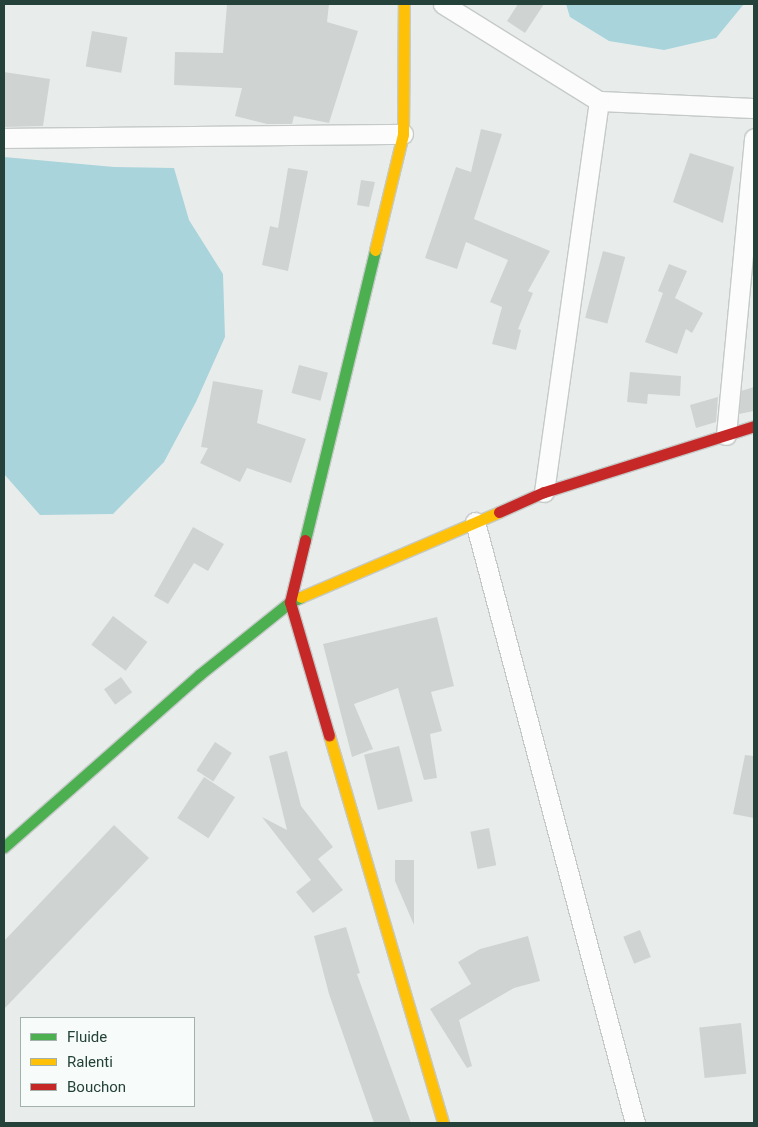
<!DOCTYPE html>
<html>
<head>
<meta charset="utf-8">
<style>
  body { margin:0 }
  #map { position:relative; width:758px; height:1127px; overflow:hidden; background:#e8edeb; font-family:Roboto,sans-serif }
  div>[style] { position:absolute }
  [style*='--x'] { left:calc(var(--x)*1px); top:calc(var(--y)*1px); width:calc(var(--w)*1px); rotate:calc(var(--a)*1deg) }
  .water>* { inset:0; background:#a9d4db }
  .building>* { inset:0; background:#cfd4d2; transform-origin:0 0 }
  .roads { filter:drop-shadow(1px 0 #c5cac8) drop-shadow(-1px 0 #c5cac8) drop-shadow(0 1px #c5cac8) drop-shadow(0 -1px #c5cac8) }
  .street>* { height:19px; margin:-9.5px; padding:0 9.5px; transform-origin:9.5px; border-radius:9.5px; background:#fcfcfc }
  .fast>* { height:11px; margin:-5.5px; padding:0 5.5px; transform-origin:5.5px; border-radius:5.5px; background:#4caf50 }
  .slow>* { height:11px; margin:-5.5px; padding:0 5.5px; transform-origin:5.5px; border-radius:5.5px; background:#ffc107 }
  .jam>* { height:11px; margin:-5.5px; padding:0 5.5px; transform-origin:5.5px; border-radius:5.5px; background:#c62828 }
  span { translate:-50% -50%; white-space:nowrap; text-align:center; line-height:1.15; -webkit-text-stroke:4.5px #f7fbf9; paint-order:stroke }
  .frame { position:absolute; inset:0; border:5px solid #24423a; pointer-events:none }
  .legend { position:absolute; left:20px; top:1017px; width:175px; height:90px; box-sizing:border-box; background:#f7fbf9; border:1px solid #a3b1ad; margin:0; padding:6px 9px; list-style:none; font-size:15px; color:#24423a }
  .legend li { display:flex; align-items:center; gap:10px; height:25px }
  .legend b { width:25px; border:1px solid #a3b1ad }
</style>
</head>
<body>
<div id="map">
  <div class="water">
    <i style="clip-path:polygon(566px 4px,744px 4px,716px 38px,664px 50px,609px 41px,570px 17px)"></i>
    <i style="clip-path:polygon(4px 157px,114px 167px,174px 168px,189px 220px,223px 274px,225px 337px,196px 402px,164px 462px,113px 514px,40px 515px,4px 474px)"></i>
  </div>
  <div class="building">
    <i style="clip-path:polygon(227px 4px,329px 4px,327px 22px,358px 31px,329px 123px,294px 116px,292px 124px,267px 124px,235px 116px,242px 88px,174px 85px,175px 52px,223px 53px)"></i>
    <i style="clip-path:polygon(518px 4px,544px 4px,525px 33px,507px 21px)"></i>
    <i style="left:92px;top:31px;width:36px;height:36px;rotate:10deg"></i>
    <i style="clip-path:polygon(4px 72px,50px 79px,43px 126px,4px 127px)"></i>
    <i style="clip-path:polygon(481px 129px,502px 134px,474px 219px,550px 251px,528px 291px,533px 293px,518px 329px,521px 330px,516px 350px,492px 344px,502px 307px,490px 302px,508px 260px,466px 242px,457px 269px,425px 258px,456px 167px,471px 172px)"></i>
    <i style="clip-path:polygon(690px 153px,734px 167px,723px 223px,673px 202px)"></i>
    <i style="clip-path:polygon(288px 168px,308px 171px,288px 271px,262px 265px,270px 226px,278px 228px)"></i>
    <i style="clip-path:polygon(361px 180px,375px 182px,369px 207px,357px 205px)"></i>
    <i style="left:603px;top:251px;width:23px;height:69px;rotate:15deg"></i>
    <i style="clip-path:polygon(669px 264px,687px 271px,675px 298px,703px 313px,692px 333px,686px 329px,677px 354px,645px 342px,663px 293px,658px 291px)"></i>
    <i style="left:299px;top:365px;width:30px;height:29px;rotate:15deg"></i>
    <i style="clip-path:polygon(630px 372px,681px 376px,680px 396px,648px 394px,647px 404px,627px 402px)"></i>
    <i style="clip-path:polygon(213px 381px,263px 390px,257px 423px,306px 439px,291px 483px,247px 468px,240px 482px,200px 463px,208px 448px,201px 447px)"></i>
    <i style="clip-path:polygon(754px 387px,754px 411px,739px 414px,741px 391px)"></i>
    <i style="clip-path:polygon(718px 397px,716px 422px,696px 428px,690px 405px)"></i>
    <i style="clip-path:polygon(193px 527px,224px 544px,208px 571px,194px 563px,168px 604px,154px 596px)"></i>
    <i style="left:113px;top:616px;width:43px;height:36px;rotate:37deg"></i>
    <i style="clip-path:polygon(437px 617px,454px 686px,431px 692px,442px 731px,430px 734px,437px 778px,424px 780px,398px 688px,354px 704px,373px 749px,352px 757px,323px 644px)"></i>
    <i style="left:121px;top:677px;width:19px;height:21px;rotate:54deg"></i>
    <i style="left:215px;top:742px;width:20px;height:34px;rotate:33deg"></i>
    <i style="left:399px;top:746px;width:57px;height:36px;rotate:76deg"></i>
    <i style="clip-path:polygon(287px 751px,301px 806px,333px 847px,318px 859px,343px 890px,313px 913px,296px 892px,311px 880px,262px 817px,287px 830px,269px 756px)"></i>
    <i style="clip-path:polygon(745px 755px,754px 756px,754px 818px,733px 814px)"></i>
    <i style="left:204px;top:777px;width:37px;height:49px;rotate:33deg"></i>
    <i style="clip-path:polygon(114px 825px,149px 858px,4px 1009px,4px 941px)"></i>
    <i style="left:489px;top:828px;width:38px;height:19px;rotate:79deg"></i>
    <i style="clip-path:polygon(395px 860px,414px 860px,414px 925px,395px 881px)"></i>
    <i style="clip-path:polygon(346px 927px,360px 973px,357px 974px,411px 1123px,374px 1123px,329px 994px,314px 936px)"></i>
    <i style="left:640px;top:930px;width:29px;height:18px;rotate:68deg"></i>
    <i style="clip-path:polygon(528px 936px,540px 981px,514px 988px,459px 1020px,472px 1066px,467px 1068px,430px 1009px,471px 984px,458px 962px,480px 949px)"></i>
    <i style="left:741px;top:1023px;width:51px;height:42px;rotate:84deg"></i>
  </div>
  <div class="roads">
    <div class="street">
      <i style="--x:443;--y:4;--w:184;--a:31.9"></i>
      <i style="--x:599;--y:101;--w:155;--a:2.6"></i>
      <i style="--x:4;--y:138;--w:399;--a:-0.6"></i>
      <i style="--x:726;--y:435;--w:298;--a:-84.6"></i>
      <i style="--x:544;--y:492;--w:395;--a:-82"></i>
      <i style="--x:475;--y:522;--w:622;--a:75.09"></i>
    </div>
    <div class="fast">
      <i style="--x:305;--y:540;--w:298;--a:-76.4"></i>
      <i style="--x:4;--y:847;--w:260;--a:-41.4"></i>
      <i style="--x:199;--y:675;--w:117;--a:-38.7"></i>
      <i style="--x:290;--y:602;--w:12;--a:-24"></i>
    </div>
    <div class="slow">
      <i style="--x:375;--y:250;--w:119;--a:-76.4"></i>
      <i style="--x:403;--y:134;--w:130;--a:-89.6"></i>
      <i style="--x:301;--y:597;--w:215;--a:-23.2"></i>
      <i style="--x:329;--y:735;--w:404;--a:73.6"></i>
    </div>
    <div class="jam">
      <i style="--x:499;--y:512;--w:49;--a:-24"></i>
      <i style="--x:544;--y:492;--w:220;--a:-17.4"></i>
      <i style="--x:305;--y:540;--w:64;--a:103.6"></i>
      <i style="--x:290;--y:602;--w:139;--a:73.7"></i>
    </div>
  </div>
  <div class="frame"></div>
  <ul class="legend">
  <li><b style="height:6px;background:#4caf50"></b>Fluide</li>
  <li><b style="height:6px;background:#ffc107"></b>Ralenti</li>
  <li><b style="height:6px;background:#c62828"></b>Bouchon</li>
  </ul>
</div>
</body>
</html>
